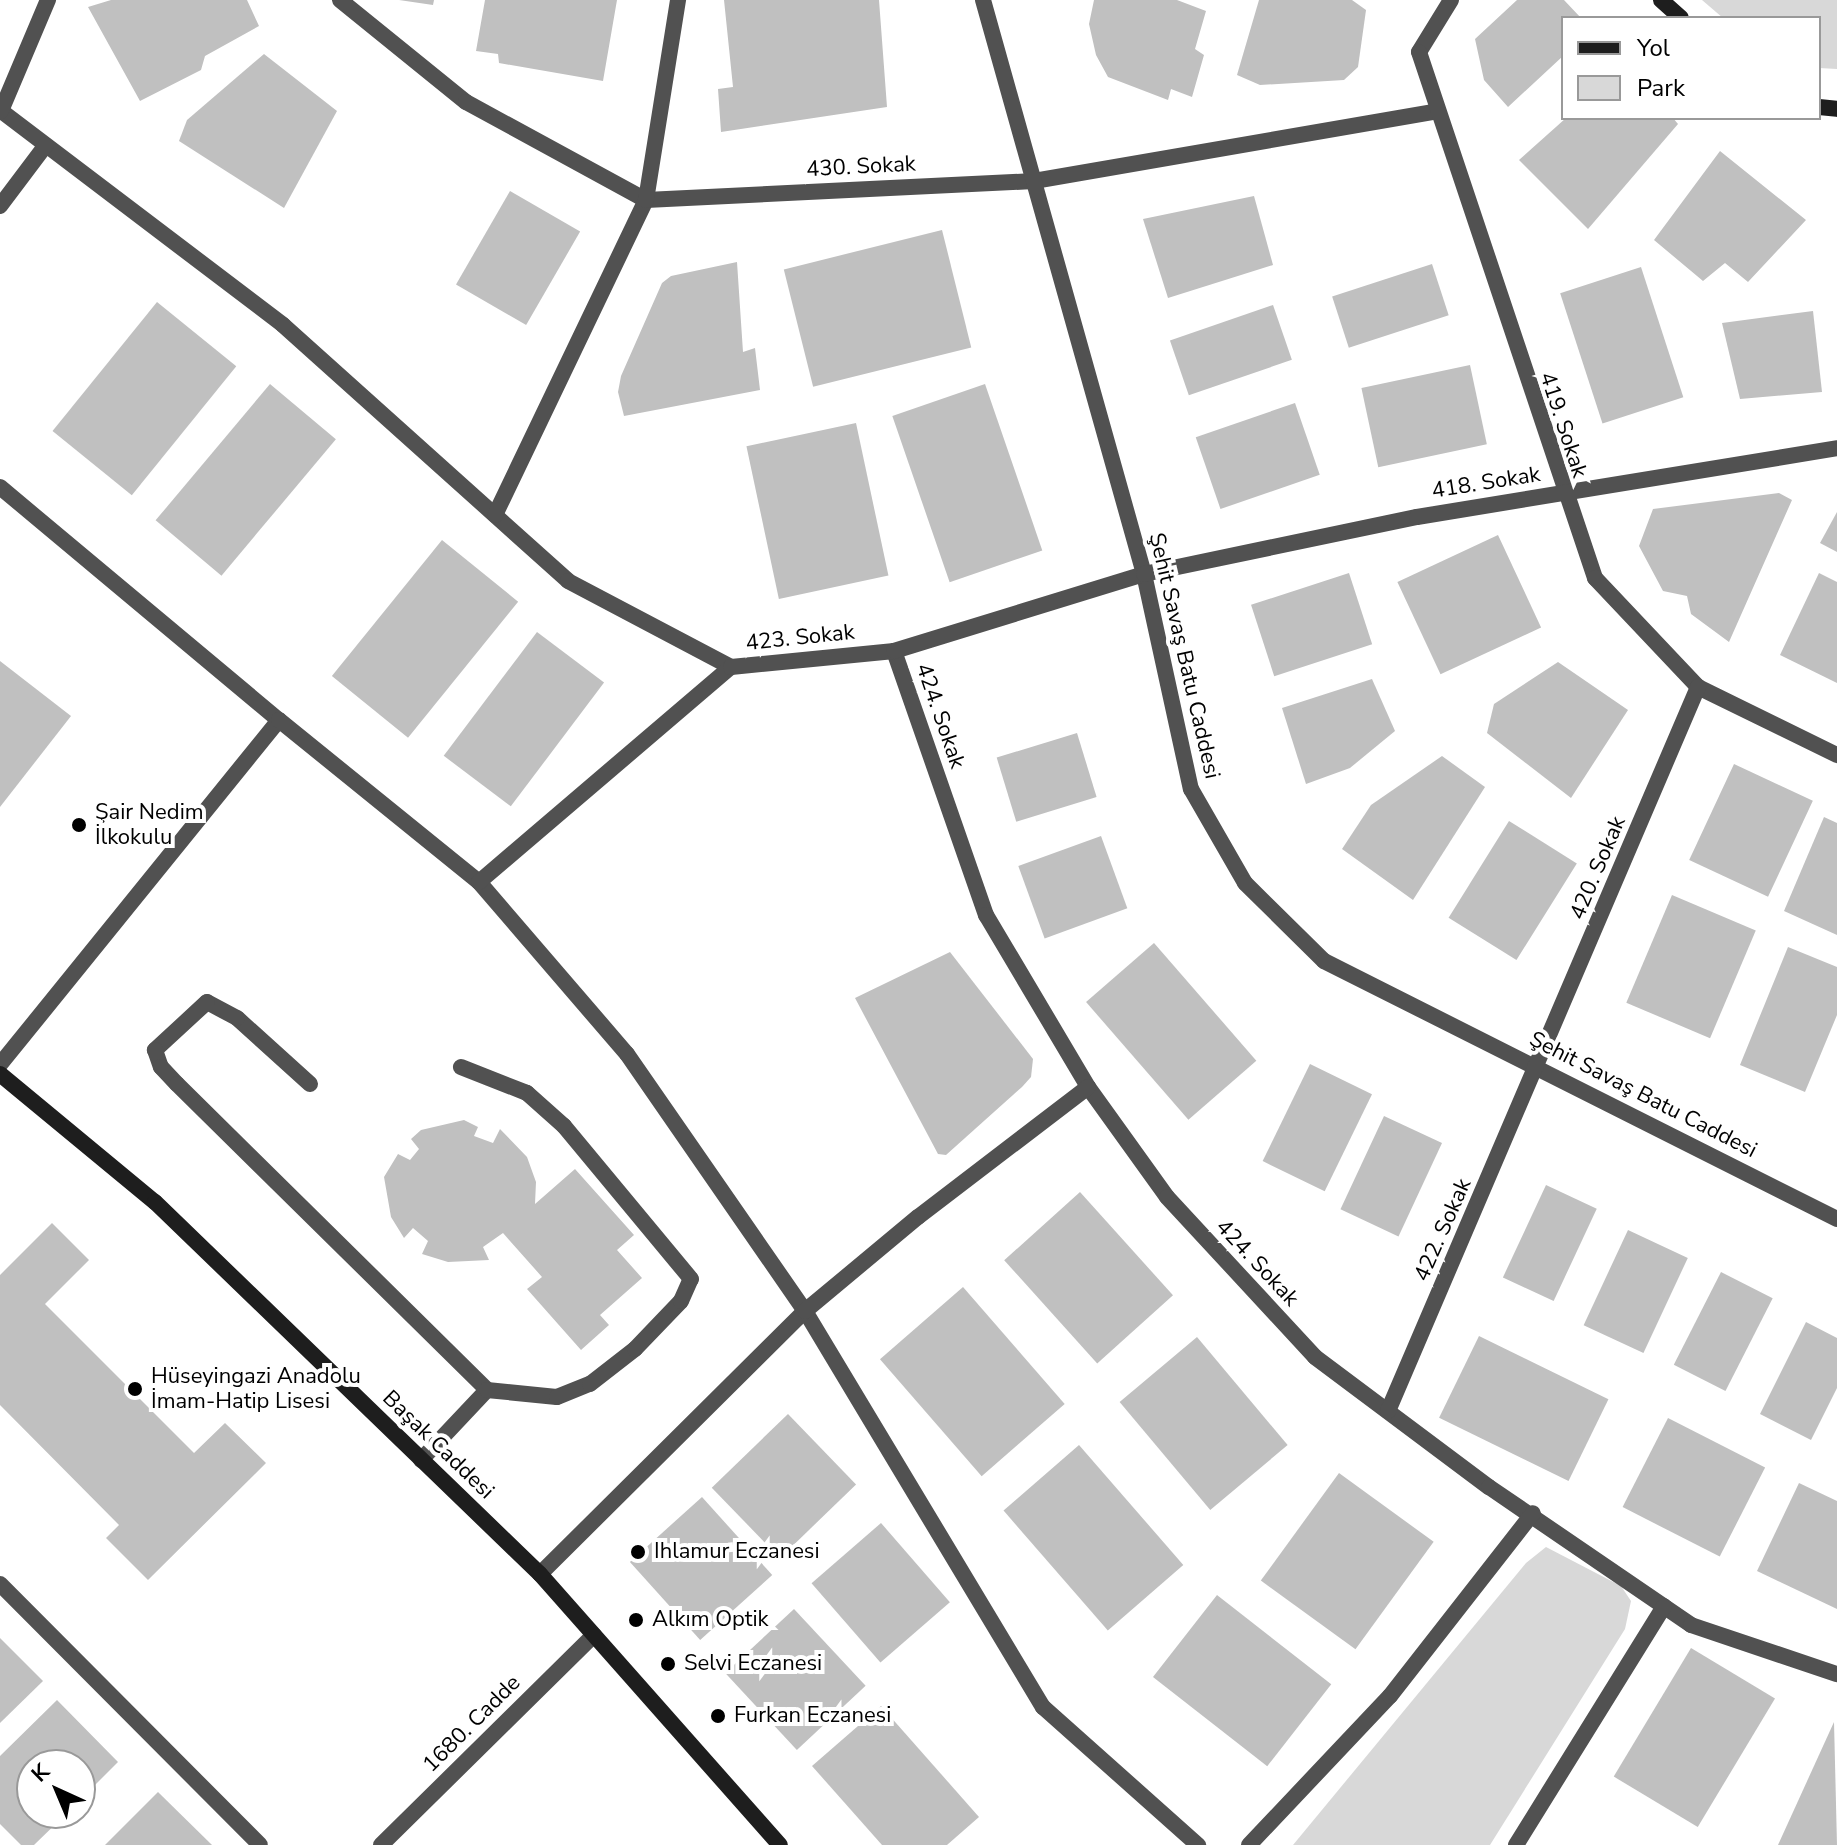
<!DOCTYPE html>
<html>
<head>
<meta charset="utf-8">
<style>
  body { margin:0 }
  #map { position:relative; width:1837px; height:1845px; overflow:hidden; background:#fff; font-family:"Nunito Sans",sans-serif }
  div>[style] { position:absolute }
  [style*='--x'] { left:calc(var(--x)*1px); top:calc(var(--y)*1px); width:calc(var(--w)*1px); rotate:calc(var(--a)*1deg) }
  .green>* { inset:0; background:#d8d8d8 }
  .building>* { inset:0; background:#c0c0c0; transform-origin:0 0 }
  .lane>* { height:16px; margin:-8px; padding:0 8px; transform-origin:8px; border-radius:8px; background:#515151 }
  .street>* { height:16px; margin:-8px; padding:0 8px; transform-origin:8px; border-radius:8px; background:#515151 }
  .secondary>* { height:16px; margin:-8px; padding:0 8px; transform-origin:8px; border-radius:8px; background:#1e1e1e }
  .dots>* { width:22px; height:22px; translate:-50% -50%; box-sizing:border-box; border:4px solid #fff; border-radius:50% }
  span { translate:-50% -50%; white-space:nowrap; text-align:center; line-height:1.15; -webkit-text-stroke:8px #fff; paint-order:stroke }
  .street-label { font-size:22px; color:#000 }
  .poi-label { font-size:22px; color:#000 }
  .left { translate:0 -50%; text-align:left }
  .legend { position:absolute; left:1561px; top:16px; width:260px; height:104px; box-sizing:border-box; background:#fff; border:2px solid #999; margin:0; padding:10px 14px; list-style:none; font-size:24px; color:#000 }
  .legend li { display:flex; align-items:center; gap:16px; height:40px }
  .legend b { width:40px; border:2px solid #999 }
  .north { position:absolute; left:16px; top:1749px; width:80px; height:80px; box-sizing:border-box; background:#fff; border:2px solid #999; border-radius:50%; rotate:316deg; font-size:22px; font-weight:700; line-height:32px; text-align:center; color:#000 }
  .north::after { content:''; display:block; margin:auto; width:28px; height:36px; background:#000; clip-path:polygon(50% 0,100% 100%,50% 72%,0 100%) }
</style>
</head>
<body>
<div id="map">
  <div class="green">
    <i style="clip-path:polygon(1702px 0,1837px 0,1837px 69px,1819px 68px,1819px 18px,1723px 18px)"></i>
    <i style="clip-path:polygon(1546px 1547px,1621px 1586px,1631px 1601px,1625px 1629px,1490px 1845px,1293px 1845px,1526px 1563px)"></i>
  </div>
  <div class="building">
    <i style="clip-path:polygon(111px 0,247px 0,259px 26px,205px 56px,201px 70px,140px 101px,88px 7px)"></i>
    <i style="clip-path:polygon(399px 0,434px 0,433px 5px)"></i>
    <i style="clip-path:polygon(485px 0,617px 0,603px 81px,499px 63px,498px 54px,476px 51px)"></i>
    <i style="clip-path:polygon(724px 0,879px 0,887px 107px,721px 132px,718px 89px,733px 87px)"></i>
    <i style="clip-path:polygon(1094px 0,1177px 0,1206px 11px,1195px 49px,1204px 55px,1192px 97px,1171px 89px,1168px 100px,1108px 77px,1096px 55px,1089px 24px)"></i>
    <i style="clip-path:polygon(1259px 0,1352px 0,1366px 10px,1358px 67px,1344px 80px,1260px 85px,1237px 75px)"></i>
    <i style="clip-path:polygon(1517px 0,1564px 0,1581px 18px,1563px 18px,1563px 56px,1508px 107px,1484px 80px,1475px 39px)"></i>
    <i style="clip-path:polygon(264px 54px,337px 111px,284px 208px,179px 141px,187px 120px)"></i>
    <i style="clip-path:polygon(1566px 118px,1673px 118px,1678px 124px,1588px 229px,1519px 160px)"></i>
    <i style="clip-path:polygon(1720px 151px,1806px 220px,1748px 282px,1725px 263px,1703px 281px,1654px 240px)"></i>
    <i style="left:510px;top:191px;width:81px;height:108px;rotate:30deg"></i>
    <i style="clip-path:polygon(1254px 196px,1273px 265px,1168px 298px,1143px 219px)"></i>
    <i style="left:942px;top:230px;width:121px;height:163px;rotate:76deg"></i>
    <i style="clip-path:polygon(737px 262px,743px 352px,755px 348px,760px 390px,624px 416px,618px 392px,621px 376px,662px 283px,671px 276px)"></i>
    <i style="left:1432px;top:264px;width:54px;height:105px;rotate:72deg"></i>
    <i style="left:1641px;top:267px;width:137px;height:85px;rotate:72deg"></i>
    <i style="left:157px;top:302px;width:102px;height:166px;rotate:39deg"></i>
    <i style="left:1273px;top:305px;width:58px;height:109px;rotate:71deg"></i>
    <i style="clip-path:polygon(1813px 311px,1822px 392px,1740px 399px,1722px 323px)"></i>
    <i style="left:1470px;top:365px;width:81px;height:111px;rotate:78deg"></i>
    <i style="left:270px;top:384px;width:86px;height:178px;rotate:40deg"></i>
    <i style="left:985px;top:384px;width:176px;height:98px;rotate:71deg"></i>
    <i style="left:1295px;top:403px;width:76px;height:105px;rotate:71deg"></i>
    <i style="left:856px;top:423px;width:156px;height:112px;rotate:78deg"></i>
    <i style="clip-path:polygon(1779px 493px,1792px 500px,1729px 642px,1691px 614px,1687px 596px,1663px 591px,1639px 546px,1653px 509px)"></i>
    <i style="clip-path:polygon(1837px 512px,1837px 552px,1820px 543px)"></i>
    <i style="left:1498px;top:535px;width:102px;height:111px;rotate:65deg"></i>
    <i style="left:442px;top:540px;width:98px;height:175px;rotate:39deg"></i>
    <i style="left:1349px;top:573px;width:75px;height:103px;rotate:72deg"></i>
    <i style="clip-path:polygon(1819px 573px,1837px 582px,1837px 683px,1780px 655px)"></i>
    <i style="left:537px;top:632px;width:84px;height:155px;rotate:37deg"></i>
    <i style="clip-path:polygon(0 661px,71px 716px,0 807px)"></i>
    <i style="clip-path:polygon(1558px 662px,1628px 710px,1571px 798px,1487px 733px,1494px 704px)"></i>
    <i style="clip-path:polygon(1372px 679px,1395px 731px,1350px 768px,1306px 784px,1282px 708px)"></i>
    <i style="left:1077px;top:733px;width:67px;height:84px;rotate:73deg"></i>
    <i style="clip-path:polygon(1442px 756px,1485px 787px,1413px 900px,1342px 849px,1371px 805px)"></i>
    <i style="left:1734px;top:764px;width:87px;height:106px;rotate:25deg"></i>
    <i style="clip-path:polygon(1824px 817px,1837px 823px,1837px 935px,1784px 911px)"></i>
    <i style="left:1509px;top:821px;width:80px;height:114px;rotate:32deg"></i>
    <i style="left:1101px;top:836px;width:77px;height:88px;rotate:70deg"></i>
    <i style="left:1672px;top:895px;width:91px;height:117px;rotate:23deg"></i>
    <i style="left:1154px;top:943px;width:156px;height:90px;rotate:49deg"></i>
    <i style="clip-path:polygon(1788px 947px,1837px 967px,1837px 1015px,1805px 1092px,1740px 1065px)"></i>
    <i style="clip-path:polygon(950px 952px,1033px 1059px,1031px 1077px,1022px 1087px,946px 1155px,938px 1154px,855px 998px)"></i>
    <i style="left:1310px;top:1064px;width:69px;height:108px;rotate:26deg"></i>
    <i style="left:1384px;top:1116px;width:64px;height:103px;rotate:25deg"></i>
    <i style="clip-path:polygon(464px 1120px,478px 1127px,474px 1136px,493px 1143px,500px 1129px,527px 1157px,536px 1182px,535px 1204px,575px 1169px,634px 1235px,617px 1250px,642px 1278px,600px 1315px,609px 1325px,581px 1350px,527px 1289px,542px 1277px,503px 1233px,483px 1247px,489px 1260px,448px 1262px,422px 1254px,428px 1241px,413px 1228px,404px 1238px,391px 1217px,384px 1177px,398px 1154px,410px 1160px,419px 1149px,411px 1139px,421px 1130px)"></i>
    <i style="left:1546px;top:1185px;width:56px;height:102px;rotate:25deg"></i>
    <i style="left:1080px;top:1192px;width:139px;height:102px;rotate:48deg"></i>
    <i style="clip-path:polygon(52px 1223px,89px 1260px,45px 1304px,194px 1453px,225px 1423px,266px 1463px,148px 1580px,106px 1538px,119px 1525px,0 1405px,0 1275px)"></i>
    <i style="left:1628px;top:1230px;width:66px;height:105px;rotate:25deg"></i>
    <i style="left:1721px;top:1272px;width:58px;height:104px;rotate:27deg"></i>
    <i style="left:963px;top:1287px;width:155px;height:110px;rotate:49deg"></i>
    <i style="clip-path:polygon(1806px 1322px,1837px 1338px,1837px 1388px,1811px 1440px,1760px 1414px)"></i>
    <i style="left:1479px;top:1336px;width:144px;height:91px;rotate:26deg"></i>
    <i style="left:1197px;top:1337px;width:141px;height:101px;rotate:50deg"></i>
    <i style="left:788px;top:1414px;width:98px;height:106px;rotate:46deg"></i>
    <i style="left:1668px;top:1418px;width:109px;height:100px;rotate:27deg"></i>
    <i style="left:1079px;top:1445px;width:159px;height:100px;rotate:49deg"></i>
    <i style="left:1339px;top:1473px;width:117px;height:133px;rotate:36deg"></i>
    <i style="clip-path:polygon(1799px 1483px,1837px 1501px,1837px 1609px,1757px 1571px)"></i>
    <i style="left:702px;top:1497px;width:105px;height:97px;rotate:48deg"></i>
    <i style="left:881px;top:1523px;width:105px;height:92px;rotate:49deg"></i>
    <i style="left:1217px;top:1595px;width:145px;height:104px;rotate:38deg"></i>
    <i style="left:794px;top:1609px;width:105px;height:94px;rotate:47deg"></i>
    <i style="clip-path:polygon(0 1638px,43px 1681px,0 1723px)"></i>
    <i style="left:1691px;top:1648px;width:98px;height:150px;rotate:31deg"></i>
    <i style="clip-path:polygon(57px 1700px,118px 1762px,80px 1800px,80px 1765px,32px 1765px,32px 1813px,67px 1813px,34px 1845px,21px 1845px,0 1824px,0 1756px)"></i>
    <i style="clip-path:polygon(881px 1706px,979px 1817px,947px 1845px,882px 1845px,812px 1766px)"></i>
    <i style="clip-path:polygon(1834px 1722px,1837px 1845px,1778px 1845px)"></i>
    <i style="clip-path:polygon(158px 1792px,212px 1845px,105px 1845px)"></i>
  </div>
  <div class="lane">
    <i style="--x:310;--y:1084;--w:98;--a:-137.9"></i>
    <i style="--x:237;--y:1018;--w:34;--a:-152"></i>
    <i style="--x:207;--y:1002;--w:71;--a:137.3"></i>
    <i style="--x:155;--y:1050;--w:18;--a:71"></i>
    <i style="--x:161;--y:1067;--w:23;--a:47"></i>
    <i style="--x:177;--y:1084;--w:436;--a:44.6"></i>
    <i style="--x:421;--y:1460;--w:96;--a:-46.7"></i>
    <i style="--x:487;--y:1390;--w:70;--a:5.7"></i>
    <i style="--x:557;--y:1397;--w:35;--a:-22"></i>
    <i style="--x:590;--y:1384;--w:57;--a:-37.9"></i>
    <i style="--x:635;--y:1349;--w:66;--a:-46.2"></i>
    <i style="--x:681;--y:1301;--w:24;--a:-66"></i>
    <i style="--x:691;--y:1279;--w:199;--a:-129.7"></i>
    <i style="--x:564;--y:1126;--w:50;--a:-138.3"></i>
    <i style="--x:527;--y:1093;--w:71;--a:-158.5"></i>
  </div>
  <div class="street">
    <i style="--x:340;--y:0;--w:162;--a:39"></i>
    <i style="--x:466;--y:102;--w:205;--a:28.6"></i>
    <i style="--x:646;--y:200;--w:388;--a:-2.8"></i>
    <i style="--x:1034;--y:181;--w:410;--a:-9.8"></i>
    <i style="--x:983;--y:0;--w:596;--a:74.33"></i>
    <i style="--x:1144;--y:574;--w:220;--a:77.7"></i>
    <i style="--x:1191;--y:789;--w:108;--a:60.1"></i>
    <i style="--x:1245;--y:883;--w:111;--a:44.6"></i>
    <i style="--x:1324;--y:961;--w:574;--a:26.7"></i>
    <i style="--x:1451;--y:0;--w:61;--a:121.6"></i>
    <i style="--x:1419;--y:52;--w:555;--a:71.5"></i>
    <i style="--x:1595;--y:578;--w:150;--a:46.6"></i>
    <i style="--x:1698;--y:687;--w:155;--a:26.1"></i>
    <i style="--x:0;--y:110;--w:355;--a:37.2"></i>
    <i style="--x:283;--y:325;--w:383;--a:41.9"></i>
    <i style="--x:568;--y:581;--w:184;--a:27.8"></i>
    <i style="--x:1;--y:111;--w:121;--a:-67.1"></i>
    <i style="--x:0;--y:206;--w:76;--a:-53"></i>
    <i style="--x:0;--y:487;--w:363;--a:39.9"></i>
    <i style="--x:279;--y:720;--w:444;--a:129"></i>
    <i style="--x:495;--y:515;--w:349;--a:-64.4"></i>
    <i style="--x:646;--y:200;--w:203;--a:-80.9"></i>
    <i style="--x:894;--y:651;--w:280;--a:70.8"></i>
    <i style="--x:986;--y:915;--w:200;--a:59.3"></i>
    <i style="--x:1088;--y:1087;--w:135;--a:54.3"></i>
    <i style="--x:1167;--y:1197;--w:218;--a:47.2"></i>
    <i style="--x:1315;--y:1357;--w:217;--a:36.8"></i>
    <i style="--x:1489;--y:1487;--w:245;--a:34.3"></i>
    <i style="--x:1691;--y:1625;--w:154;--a:18.6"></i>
    <i style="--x:279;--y:720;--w:257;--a:39"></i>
    <i style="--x:479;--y:882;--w:227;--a:49.3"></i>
    <i style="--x:627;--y:1054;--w:313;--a:55.3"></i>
    <i style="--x:805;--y:1311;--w:462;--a:59"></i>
    <i style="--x:1043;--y:1707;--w:208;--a:41.7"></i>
    <i style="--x:479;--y:882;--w:331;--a:-40.5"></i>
    <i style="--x:731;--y:667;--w:164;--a:-5.6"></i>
    <i style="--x:894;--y:651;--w:262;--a:-17.1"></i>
    <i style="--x:1144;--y:574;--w:279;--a:-11.8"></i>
    <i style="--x:1417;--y:517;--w:426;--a:-9.3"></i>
    <i style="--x:1388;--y:1411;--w:788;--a:-66.82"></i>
    <i style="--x:540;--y:1574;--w:373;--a:-44.8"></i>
    <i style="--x:805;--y:1311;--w:147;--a:-39.8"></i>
    <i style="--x:918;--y:1217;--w:214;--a:-37.4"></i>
    <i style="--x:0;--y:1584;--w:368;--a:45.1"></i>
    <i style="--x:381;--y:1845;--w:299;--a:-44.6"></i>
    <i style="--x:1249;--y:1845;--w:205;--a:-46.6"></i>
    <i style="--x:1390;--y:1696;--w:232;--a:-52"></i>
    <i style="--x:1516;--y:1845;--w:281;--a:-58.2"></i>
  </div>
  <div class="secondary">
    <i style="--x:1661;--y:0;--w:27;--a:42"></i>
    <i style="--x:1819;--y:107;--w:18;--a:6"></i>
    <i style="--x:0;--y:1074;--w:201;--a:39.6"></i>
    <i style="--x:155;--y:1202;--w:535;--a:44.02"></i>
    <i style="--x:540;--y:1574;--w:362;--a:48.5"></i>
  </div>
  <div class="dots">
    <i style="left:79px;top:825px;background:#000"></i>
    <i style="left:135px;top:1389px;background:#000"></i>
    <i style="left:638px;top:1552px;background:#000"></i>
    <i style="left:636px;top:1620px;background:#000"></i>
    <i style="left:668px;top:1664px;background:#000"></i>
    <i style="left:718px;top:1716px;background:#000"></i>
  </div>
  <div class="street-label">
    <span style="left:861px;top:167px;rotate:-3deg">430. Sokak</span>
    <span style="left:1563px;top:425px;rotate:72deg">419. Sokak</span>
    <span style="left:1486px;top:483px;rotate:-9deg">418. Sokak</span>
    <span style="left:800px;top:638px;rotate:-6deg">423. Sokak</span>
    <span style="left:1184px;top:656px;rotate:77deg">Şehit Savaş Batu Caddesi</span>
    <span style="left:940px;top:716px;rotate:71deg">424. Sokak</span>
    <span style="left:1598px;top:868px;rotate:-67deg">420. Sokak</span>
    <span style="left:1643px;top:1095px;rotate:27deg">Şehit Savaş Batu Caddesi</span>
    <span style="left:1443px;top:1230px;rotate:-66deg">422. Sokak</span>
    <span style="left:1257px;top:1263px;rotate:47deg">424. Sokak</span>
    <span style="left:438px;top:1445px;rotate:44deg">Başak Caddesi</span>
    <span style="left:472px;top:1724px;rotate:-45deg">1680. Cadde</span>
  </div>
  <div class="poi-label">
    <span class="left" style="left:95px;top:825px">Şair Nedim<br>İlkokulu</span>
    <span class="left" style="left:151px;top:1389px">Hüseyingazi Anadolu<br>İmam-Hatip Lisesi</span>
    <span class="left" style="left:654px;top:1552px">Ihlamur Eczanesi</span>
    <span class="left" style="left:652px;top:1620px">Alkım Optik</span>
    <span class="left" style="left:684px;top:1664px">Selvi Eczanesi</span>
    <span class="left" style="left:734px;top:1716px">Furkan Eczanesi</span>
  </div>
  <ul class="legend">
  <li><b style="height:10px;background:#1e1e1e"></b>Yol</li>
  <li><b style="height:22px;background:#d8d8d8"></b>Park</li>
  </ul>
  <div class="north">K</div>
</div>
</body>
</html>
